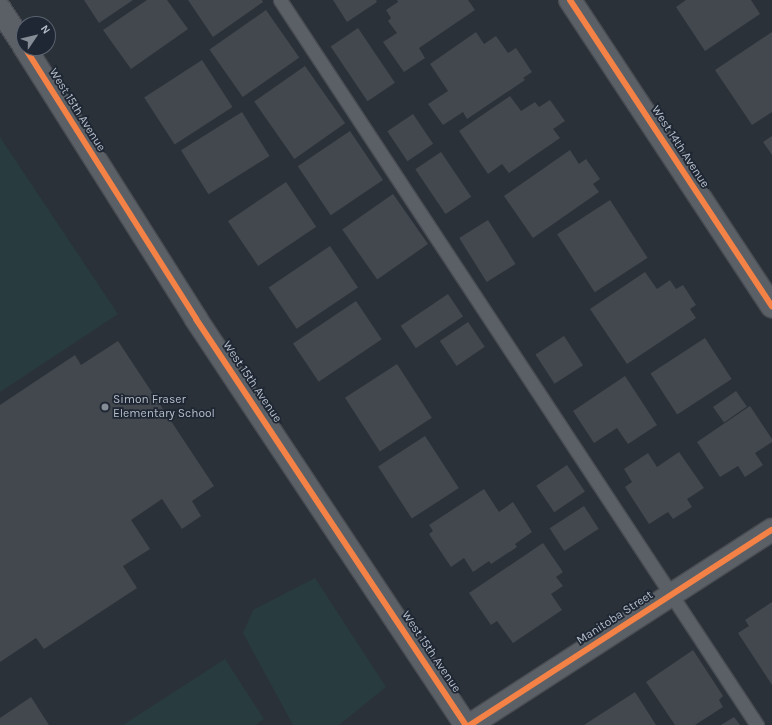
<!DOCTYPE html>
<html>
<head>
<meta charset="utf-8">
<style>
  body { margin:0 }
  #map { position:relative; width:772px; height:725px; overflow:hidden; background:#2b3138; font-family:Karla,sans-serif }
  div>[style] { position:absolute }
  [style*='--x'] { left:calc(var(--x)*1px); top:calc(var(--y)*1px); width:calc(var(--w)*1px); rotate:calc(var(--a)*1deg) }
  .green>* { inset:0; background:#283b3e }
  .building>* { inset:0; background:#43484e; transform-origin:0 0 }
  .roads { filter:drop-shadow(1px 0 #494d53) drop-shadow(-1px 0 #494d53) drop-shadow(0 1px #494d53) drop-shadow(0 -1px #494d53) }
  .lane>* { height:13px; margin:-6.5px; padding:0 6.5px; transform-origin:6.5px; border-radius:6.5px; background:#5b5f66 }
  .street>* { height:22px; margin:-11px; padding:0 11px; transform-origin:11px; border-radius:11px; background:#5b5f66 }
  .cycleway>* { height:6px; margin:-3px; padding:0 3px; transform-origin:3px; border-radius:3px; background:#f48246 }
  .dots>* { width:11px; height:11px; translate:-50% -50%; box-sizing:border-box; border:2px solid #1e2733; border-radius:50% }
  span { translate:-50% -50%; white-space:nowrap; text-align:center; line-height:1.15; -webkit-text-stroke:3.5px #1e2733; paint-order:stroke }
  .street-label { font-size:12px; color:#b5bdc9 }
  .poi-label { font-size:12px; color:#b5bdc9 }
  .left { translate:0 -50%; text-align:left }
  .north { position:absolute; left:16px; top:16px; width:40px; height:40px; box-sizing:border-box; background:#1e2733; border:1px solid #5a636f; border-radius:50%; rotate:55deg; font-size:11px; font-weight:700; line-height:16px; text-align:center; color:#b5bdc9 }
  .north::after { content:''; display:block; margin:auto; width:14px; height:18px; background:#858c96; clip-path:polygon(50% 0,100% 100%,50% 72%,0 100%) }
</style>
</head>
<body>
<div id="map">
  <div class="green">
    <i style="clip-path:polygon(0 137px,118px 314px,0 392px)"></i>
    <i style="clip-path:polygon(315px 578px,386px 687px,339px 725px,293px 725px,243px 633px,253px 610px)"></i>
    <i style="clip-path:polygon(225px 659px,264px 719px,256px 725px,123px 725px)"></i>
  </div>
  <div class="building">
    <i style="clip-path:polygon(84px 0,133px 0,99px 23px)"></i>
    <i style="clip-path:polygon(147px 0,167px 0,188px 29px,131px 69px,103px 30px)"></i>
    <i style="clip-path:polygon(188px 0,262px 0,263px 2px,213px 37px)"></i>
    <i style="clip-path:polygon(333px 0,376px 0,377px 2px,347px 22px)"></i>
    <i style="clip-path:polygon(397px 0,468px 0,475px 10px,419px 48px,425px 58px,404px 72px,383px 42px,397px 33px,388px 21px,391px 18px,386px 10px,398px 2px)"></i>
    <i style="clip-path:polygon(686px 0,751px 0,760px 14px,705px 51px,676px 7px)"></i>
    <i style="left:266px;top:10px;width:58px;height:69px;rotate:55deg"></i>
    <i style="left:358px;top:28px;width:66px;height:33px;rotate:56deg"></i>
    <i style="clip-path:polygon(476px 32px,484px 44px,496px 36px,508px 53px,516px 48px,532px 72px,523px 78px,525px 80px,467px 119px,463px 112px,443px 125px,428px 104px,448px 91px,430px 64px)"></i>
    <i style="clip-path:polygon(772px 32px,772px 112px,752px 125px,715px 70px)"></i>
    <i style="left:202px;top:60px;width:56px;height:69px;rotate:57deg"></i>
    <i style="left:305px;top:66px;width:70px;height:62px;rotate:55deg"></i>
    <i style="clip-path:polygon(510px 96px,521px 111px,535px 102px,539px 107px,550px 100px,565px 121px,553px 129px,560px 138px,509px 173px,502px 164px,488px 174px,459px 131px)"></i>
    <i style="left:242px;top:112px;width:52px;height:72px;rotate:58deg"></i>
    <i style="left:413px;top:114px;width:36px;height:31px;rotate:56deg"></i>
    <i style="left:350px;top:131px;width:59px;height:63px;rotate:56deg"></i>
    <i style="clip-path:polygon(772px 136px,772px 155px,763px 142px)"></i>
    <i style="clip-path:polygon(570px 150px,579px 164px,586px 159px,600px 179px,593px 184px,599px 192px,533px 238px,504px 196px)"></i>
    <i style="left:441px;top:152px;width:54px;height:31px;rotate:56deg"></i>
    <i style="left:286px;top:182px;width:54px;height:70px;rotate:56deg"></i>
    <i style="left:393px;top:194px;width:61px;height:62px;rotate:55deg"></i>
    <i style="left:610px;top:200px;width:69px;height:63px;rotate:57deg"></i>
    <i style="left:488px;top:220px;width:52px;height:34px;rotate:58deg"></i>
    <i style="left:330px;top:246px;width:50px;height:74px;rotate:56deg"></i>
    <i style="clip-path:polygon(645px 272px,657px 289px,670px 280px,676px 289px,683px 285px,696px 305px,690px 309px,696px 318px,627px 364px,590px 309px)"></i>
    <i style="left:448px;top:294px;width:27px;height:57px;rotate:56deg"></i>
    <i style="left:356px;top:301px;width:46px;height:76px;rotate:56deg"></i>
    <i style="left:468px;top:322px;width:30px;height:34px;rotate:56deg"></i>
    <i style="left:564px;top:336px;width:35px;height:34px;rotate:57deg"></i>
    <i style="left:705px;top:338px;width:49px;height:65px;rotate:57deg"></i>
    <i style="clip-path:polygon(118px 341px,214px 486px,192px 501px,201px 516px,182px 529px,162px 499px,131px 520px,150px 549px,123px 566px,137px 588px,44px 649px,36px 638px,0 662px,0 405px,75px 355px,81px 365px)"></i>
    <i style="left:397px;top:364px;width:64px;height:62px;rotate:57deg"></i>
    <i style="clip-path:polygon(625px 376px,657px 425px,628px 444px,617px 428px,594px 443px,573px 411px)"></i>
    <i style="left:736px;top:391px;width:19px;height:28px;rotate:55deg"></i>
    <i style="clip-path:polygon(750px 406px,772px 439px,772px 442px,755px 453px,763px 465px,745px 477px,738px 466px,720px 477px,697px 442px)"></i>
    <i style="left:425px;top:436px;width:62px;height:56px;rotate:57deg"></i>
    <i style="clip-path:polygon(679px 452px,704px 488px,687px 499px,692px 507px,673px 519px,668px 512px,649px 524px,625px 487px,632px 482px,624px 469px,648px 453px,657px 467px)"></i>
    <i style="left:567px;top:465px;width:32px;height:37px;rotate:56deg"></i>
    <i style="clip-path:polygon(484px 489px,499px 512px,513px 502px,532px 532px,515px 544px,517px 547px,491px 564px,489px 561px,473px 572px,464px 558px,451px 567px,429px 534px,433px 531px,429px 525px)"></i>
    <i style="left:584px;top:506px;width:27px;height:41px;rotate:57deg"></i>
    <i style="clip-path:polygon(543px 543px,563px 572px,556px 577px,563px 586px,551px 594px,562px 610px,513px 643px,497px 621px,491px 625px,469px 593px)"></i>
    <i style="clip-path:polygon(772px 602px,772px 685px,738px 633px,749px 626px,745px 620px)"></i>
    <i style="clip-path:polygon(693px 650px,723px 696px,719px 700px,723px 707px,695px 725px,675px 725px,646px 682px)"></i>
    <i style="clip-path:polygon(635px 692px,656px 725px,584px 725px)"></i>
    <i style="clip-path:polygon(31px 697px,49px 725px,0 725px,0 718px)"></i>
    <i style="clip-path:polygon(734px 717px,740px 725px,721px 725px)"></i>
  </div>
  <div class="roads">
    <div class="lane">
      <i style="--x:280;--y:0;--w:868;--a:56.66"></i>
    </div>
    <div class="street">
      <i style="--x:570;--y:0;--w:367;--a:56.6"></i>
      <i style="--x:0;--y:9;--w:44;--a:57"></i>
      <i style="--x:25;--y:48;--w:320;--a:57.7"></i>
      <i style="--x:196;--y:319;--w:488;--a:56.4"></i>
      <i style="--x:470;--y:725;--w:359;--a:-32.9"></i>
    </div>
  </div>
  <div class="cycleway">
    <i style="--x:570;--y:0;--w:367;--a:56.6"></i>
    <i style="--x:25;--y:48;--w:320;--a:57.7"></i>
    <i style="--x:196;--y:319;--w:488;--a:56.4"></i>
    <i style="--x:470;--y:725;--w:359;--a:-32.9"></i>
  </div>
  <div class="dots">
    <i style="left:105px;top:407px;background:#858c96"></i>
  </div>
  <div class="street-label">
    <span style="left:77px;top:110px;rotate:58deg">West 15th Avenue</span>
    <span style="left:680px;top:147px;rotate:57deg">West 14th Avenue</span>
    <span style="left:252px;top:382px;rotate:56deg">West 15th Avenue</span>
    <span style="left:615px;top:618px;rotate:-33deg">Manitoba Street</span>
    <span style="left:431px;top:652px;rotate:56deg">West 15th Avenue</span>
  </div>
  <div class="poi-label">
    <span class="left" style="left:113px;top:407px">Simon Fraser<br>Elementary School</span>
  </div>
  <div class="north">N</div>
</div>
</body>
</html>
